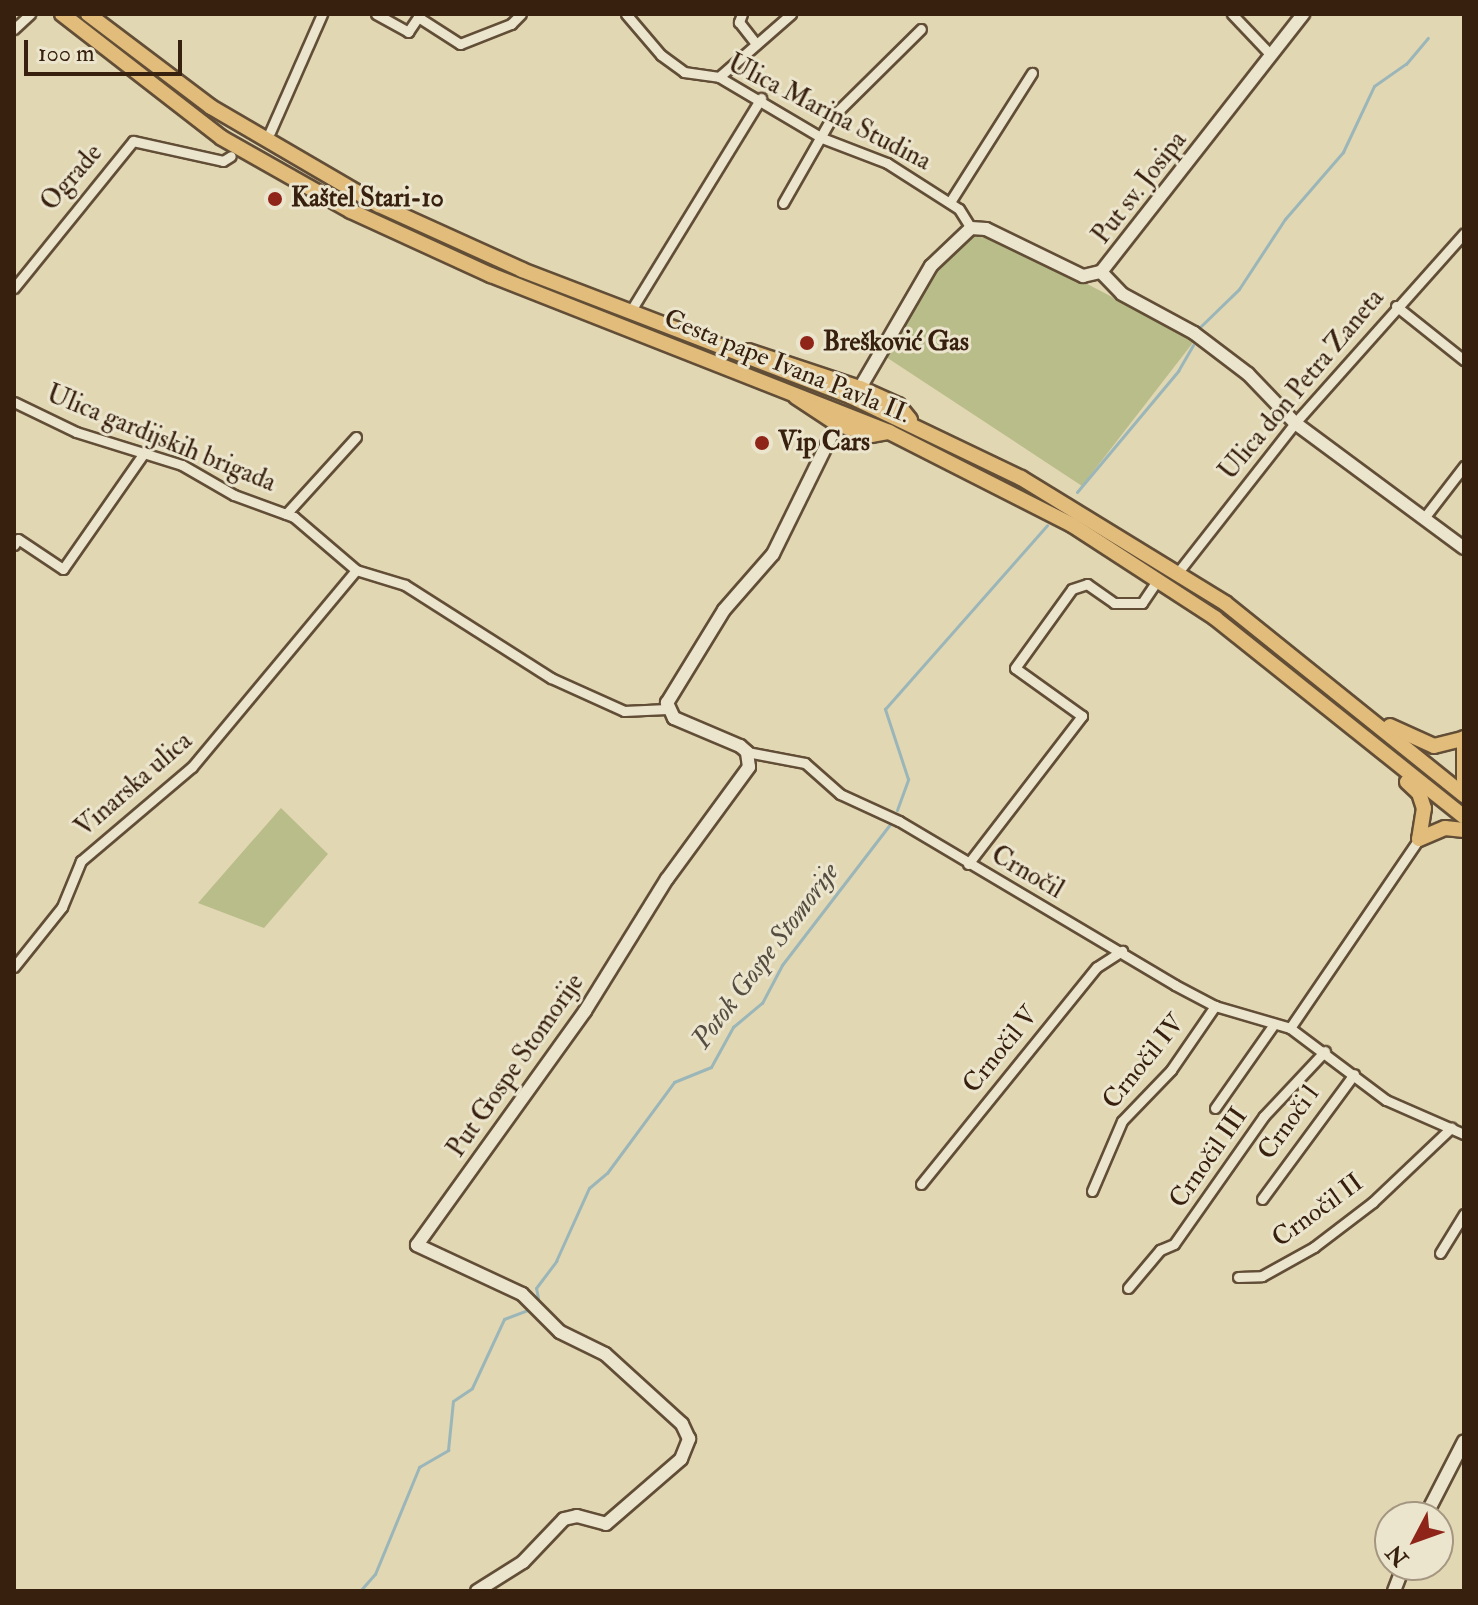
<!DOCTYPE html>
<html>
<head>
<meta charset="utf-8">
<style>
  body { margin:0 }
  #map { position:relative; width:1478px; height:1605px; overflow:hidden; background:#e2d7b3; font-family:"IM FELL Double Pica",serif }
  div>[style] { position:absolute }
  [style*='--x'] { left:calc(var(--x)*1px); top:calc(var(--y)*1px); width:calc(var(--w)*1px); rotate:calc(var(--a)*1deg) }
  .green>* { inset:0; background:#b8bd89 }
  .stream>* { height:3px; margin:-1.5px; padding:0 1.5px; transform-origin:1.5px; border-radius:1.5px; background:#9bb6b9 }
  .roads { filter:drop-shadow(2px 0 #624e37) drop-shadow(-2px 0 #624e37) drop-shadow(0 2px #624e37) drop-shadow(0 -2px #624e37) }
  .street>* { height:9px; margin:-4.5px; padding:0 4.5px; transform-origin:4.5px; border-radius:4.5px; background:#ece5ce }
  .secondary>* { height:12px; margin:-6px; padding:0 6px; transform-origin:6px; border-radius:6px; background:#ece5ce }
  .primary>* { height:14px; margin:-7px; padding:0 7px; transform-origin:7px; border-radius:7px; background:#e1bc7a }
  .dots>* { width:22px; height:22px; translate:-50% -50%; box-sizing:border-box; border:4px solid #ece5ce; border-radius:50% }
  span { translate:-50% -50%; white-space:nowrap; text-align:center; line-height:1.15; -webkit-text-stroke:6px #ece5ce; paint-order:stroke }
  .street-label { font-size:26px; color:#37200e }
  .poi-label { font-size:26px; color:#37200e; font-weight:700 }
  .left { translate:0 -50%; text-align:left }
  .water-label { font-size:28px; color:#554d41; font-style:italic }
  .frame { position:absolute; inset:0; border:16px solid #37200e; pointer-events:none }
  .north { position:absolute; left:1374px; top:1501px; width:80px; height:80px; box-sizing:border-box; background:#ece5ce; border:2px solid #a49681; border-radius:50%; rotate:229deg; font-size:22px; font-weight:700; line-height:32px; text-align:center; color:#37200e }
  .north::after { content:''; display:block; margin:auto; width:28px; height:36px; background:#8f2418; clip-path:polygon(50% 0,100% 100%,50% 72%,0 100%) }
  .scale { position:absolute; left:24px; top:40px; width:158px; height:36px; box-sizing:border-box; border:4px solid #37200e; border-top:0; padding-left:10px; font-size:24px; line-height:28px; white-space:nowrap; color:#37200e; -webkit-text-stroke:6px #ece5ce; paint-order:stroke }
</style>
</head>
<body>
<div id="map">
  <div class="green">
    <i style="clip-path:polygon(969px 233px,991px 234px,1195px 340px,1082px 486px,883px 355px,947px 253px)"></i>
    <i style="clip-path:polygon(281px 808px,328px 854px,264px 928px,198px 903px)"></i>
  </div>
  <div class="stream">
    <i style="--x:1201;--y:326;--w:53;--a:-44.2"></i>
    <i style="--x:1239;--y:289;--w:84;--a:-56.7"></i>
    <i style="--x:1285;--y:219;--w:89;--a:-49.1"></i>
    <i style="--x:1343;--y:152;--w:73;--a:-64.8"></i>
    <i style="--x:1374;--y:86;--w:39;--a:-35"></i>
    <i style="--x:1406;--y:64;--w:34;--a:-50"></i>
    <i style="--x:1077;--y:492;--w:158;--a:-50.1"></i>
    <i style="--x:1178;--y:371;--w:30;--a:-60"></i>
    <i style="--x:897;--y:810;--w:33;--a:-70"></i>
    <i style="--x:908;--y:779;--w:74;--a:-108.2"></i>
    <i style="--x:885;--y:709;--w:245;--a:-48.6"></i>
    <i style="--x:538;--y:1298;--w:10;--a:-101"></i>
    <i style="--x:536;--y:1288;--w:34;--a:-53"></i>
    <i style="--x:556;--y:1261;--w:80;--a:-65.7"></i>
    <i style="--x:589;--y:1188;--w:23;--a:-40"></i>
    <i style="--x:607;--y:1173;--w:113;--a:-53.6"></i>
    <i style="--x:674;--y:1082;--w:40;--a:-22"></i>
    <i style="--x:711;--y:1067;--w:46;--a:-61.2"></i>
    <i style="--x:733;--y:1027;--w:38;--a:-40"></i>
    <i style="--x:762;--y:1003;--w:43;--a:-62.2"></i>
    <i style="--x:782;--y:965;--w:178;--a:-52.5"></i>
    <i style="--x:360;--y:1591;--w:23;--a:-49"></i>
    <i style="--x:375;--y:1574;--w:116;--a:-67.6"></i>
    <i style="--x:419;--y:1467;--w:34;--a:-30"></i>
    <i style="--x:448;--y:1450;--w:49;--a:-84.2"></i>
    <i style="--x:453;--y:1401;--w:23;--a:-34"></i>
    <i style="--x:472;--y:1388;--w:76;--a:-65.1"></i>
    <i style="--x:504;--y:1319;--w:25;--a:-21"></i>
  </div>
  <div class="roads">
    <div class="street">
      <i style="--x:376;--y:14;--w:37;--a:29"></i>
      <i style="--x:408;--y:32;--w:22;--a:-56"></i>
      <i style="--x:626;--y:14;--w:54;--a:49.5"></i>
      <i style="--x:661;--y:55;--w:29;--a:36"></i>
      <i style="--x:684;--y:72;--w:35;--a:8"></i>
      <i style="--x:719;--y:77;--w:120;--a:30.6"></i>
      <i style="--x:822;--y:138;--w:70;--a:21"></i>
      <i style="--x:887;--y:163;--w:85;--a:32.6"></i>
      <i style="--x:959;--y:209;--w:22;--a:58"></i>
      <i style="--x:742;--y:14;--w:9;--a:111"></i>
      <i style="--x:739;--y:22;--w:28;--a:52"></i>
      <i style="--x:1232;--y:14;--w:55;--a:46.5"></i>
      <i style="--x:418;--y:17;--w:50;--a:32.7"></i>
      <i style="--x:460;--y:44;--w:55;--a:-21.4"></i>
      <i style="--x:511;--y:24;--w:14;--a:-45"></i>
      <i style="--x:14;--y:29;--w:22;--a:-43"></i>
      <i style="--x:719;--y:77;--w:96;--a:-41.2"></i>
      <i style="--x:270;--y:132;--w:129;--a:-66.2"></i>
      <i style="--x:950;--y:202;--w:153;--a:-57.6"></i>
      <i style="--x:783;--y:203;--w:99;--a:-60.3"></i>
      <i style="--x:832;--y:117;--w:125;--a:-44.7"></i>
      <i style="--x:14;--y:288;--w:189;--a:-51"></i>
      <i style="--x:133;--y:141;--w:92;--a:12.5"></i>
      <i style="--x:223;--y:161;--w:9;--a:-32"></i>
      <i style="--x:1396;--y:306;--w:87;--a:38.5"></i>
      <i style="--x:630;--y:312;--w:251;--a:-58.5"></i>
      <i style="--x:14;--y:402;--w:69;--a:25.8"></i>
      <i style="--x:76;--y:432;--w:111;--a:17.3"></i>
      <i style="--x:182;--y:465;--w:60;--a:30"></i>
      <i style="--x:234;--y:495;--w:64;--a:20.1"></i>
      <i style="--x:294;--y:517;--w:82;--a:40.5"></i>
      <i style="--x:356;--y:570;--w:51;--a:17"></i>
      <i style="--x:405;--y:585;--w:173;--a:32.5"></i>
      <i style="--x:551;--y:678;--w:80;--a:24.3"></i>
      <i style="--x:624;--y:711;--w:43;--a:-2.7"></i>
      <i style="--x:286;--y:514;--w:104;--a:-47.7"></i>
      <i style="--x:1424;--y:518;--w:66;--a:-52.4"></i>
      <i style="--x:14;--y:545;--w:7;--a:-56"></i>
      <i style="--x:18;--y:539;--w:54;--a:33.7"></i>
      <i style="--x:63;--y:569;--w:141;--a:-55.1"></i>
      <i style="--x:1179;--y:571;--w:188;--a:-51.9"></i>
      <i style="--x:1295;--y:423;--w:254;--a:-48.3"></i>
      <i style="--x:747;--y:752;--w:59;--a:10.7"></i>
      <i style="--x:805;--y:763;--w:47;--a:41.5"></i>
      <i style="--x:840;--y:794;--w:65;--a:24.6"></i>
      <i style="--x:899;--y:821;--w:321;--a:30.7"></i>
      <i style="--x:1175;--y:985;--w:45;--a:27.7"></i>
      <i style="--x:1215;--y:1006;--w:78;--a:16.3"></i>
      <i style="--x:1290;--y:1028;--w:120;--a:36.9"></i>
      <i style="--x:1386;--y:1100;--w:85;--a:23.6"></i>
      <i style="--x:968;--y:864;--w:187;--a:-52.4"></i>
      <i style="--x:1082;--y:716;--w:82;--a:-144.4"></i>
      <i style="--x:1015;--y:668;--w:97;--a:-54.2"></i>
      <i style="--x:1072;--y:589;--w:16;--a:-18"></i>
      <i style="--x:1087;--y:584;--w:33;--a:35"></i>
      <i style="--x:1114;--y:603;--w:28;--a:0"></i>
      <i style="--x:1142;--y:603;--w:29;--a:-56"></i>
      <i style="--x:14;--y:967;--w:77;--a:-51.3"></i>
      <i style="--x:62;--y:907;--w:50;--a:-67.6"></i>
      <i style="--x:81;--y:861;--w:145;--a:-40.3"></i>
      <i style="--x:192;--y:767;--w:256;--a:-50.2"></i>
      <i style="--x:1290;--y:1028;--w:229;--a:-55.7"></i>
      <i style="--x:1215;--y:1108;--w:103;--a:-54.9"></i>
      <i style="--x:921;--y:1184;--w:279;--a:-51"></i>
      <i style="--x:1097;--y:967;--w:30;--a:-33"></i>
      <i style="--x:1092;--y:1191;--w:76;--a:-66.8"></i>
      <i style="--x:1122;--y:1121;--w:71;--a:-46.1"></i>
      <i style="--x:1171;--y:1070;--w:78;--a:-55.5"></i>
      <i style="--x:1262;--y:1199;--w:155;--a:-53.6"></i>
      <i style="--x:1440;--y:1253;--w:46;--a:-58.4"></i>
      <i style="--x:1238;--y:1277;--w:24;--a:-2"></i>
      <i style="--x:1262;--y:1276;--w:60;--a:-29.1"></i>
      <i style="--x:1314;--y:1247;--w:74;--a:-37.3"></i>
      <i style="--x:1373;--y:1202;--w:108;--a:-43.5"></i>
      <i style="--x:1128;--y:1288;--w:50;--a:-49.9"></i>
      <i style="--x:1160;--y:1250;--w:15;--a:-23"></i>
      <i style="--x:1174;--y:1244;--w:156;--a:-54.9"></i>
      <i style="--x:1264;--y:1116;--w:89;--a:-46.8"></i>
    </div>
    <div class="secondary">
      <i style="--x:1101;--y:272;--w:30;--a:46"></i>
      <i style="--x:1122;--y:294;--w:82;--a:28.4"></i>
      <i style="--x:1194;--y:333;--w:68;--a:37.2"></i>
      <i style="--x:1248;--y:374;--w:68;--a:46.2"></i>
      <i style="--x:1295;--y:423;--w:210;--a:36.5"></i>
      <i style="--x:860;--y:388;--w:141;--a:-59.8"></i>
      <i style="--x:931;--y:266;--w:55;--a:-43.5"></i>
      <i style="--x:971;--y:228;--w:15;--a:4"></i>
      <i style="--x:986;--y:229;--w:108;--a:25.9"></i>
      <i style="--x:1083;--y:276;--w:18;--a:-13"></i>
      <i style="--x:1101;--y:272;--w:328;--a:-51.9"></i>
      <i style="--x:1425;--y:1517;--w:85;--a:-62.8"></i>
      <i style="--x:477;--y:1591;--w:54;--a:-32.2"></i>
      <i style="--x:523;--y:1562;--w:59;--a:-46.4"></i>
      <i style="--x:564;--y:1519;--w:13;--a:-13"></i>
      <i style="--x:577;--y:1516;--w:30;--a:15"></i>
      <i style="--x:606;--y:1524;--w:99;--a:-40.9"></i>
      <i style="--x:681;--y:1459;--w:22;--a:-68"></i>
      <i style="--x:689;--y:1439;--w:17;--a:-115"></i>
      <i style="--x:682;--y:1424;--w:104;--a:-137.7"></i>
      <i style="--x:605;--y:1354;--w:50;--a:-153.9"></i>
      <i style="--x:560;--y:1332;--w:54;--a:-135"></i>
      <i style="--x:522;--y:1294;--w:116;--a:-155"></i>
      <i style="--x:417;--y:1245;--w:288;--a:-54.3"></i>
      <i style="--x:585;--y:1011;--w:155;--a:-58.2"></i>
      <i style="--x:667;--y:879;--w:139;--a:-53.8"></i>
      <i style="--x:749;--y:767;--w:15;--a:-98"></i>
      <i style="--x:747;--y:752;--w:9;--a:-139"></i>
      <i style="--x:740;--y:746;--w:72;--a:-157"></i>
      <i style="--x:674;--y:718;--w:17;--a:-115"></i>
      <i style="--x:667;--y:703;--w:109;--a:-58.5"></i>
      <i style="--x:724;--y:610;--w:74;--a:-48.8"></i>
      <i style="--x:773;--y:554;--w:145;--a:-63.8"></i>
      <i style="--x:1394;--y:1591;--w:28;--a:-69"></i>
    </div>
    <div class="primary">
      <i style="--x:62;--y:14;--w:202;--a:37.8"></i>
      <i style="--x:222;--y:138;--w:148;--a:29.5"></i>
      <i style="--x:351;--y:211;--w:154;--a:24.6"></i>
      <i style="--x:491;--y:275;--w:428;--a:21.5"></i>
      <i style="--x:889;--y:432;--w:205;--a:26.9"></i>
      <i style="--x:1072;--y:525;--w:171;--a:33"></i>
      <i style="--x:1215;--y:618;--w:319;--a:38.6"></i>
      <i style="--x:88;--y:14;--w:154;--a:37.1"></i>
      <i style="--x:211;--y:107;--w:194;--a:30.3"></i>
      <i style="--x:379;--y:205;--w:157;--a:24.4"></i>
      <i style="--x:522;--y:270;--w:354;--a:21"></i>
      <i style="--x:852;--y:397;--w:187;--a:25.6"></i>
      <i style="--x:1021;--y:478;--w:239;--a:31.5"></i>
      <i style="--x:1225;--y:603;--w:307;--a:38.8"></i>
      <i style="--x:748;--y:351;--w:118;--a:18.3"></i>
      <i style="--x:860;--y:388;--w:42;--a:24.1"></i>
      <i style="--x:898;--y:405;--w:19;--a:51"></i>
      <i style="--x:796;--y:397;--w:49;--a:33.4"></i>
      <i style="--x:837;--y:424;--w:36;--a:18"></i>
      <i style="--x:871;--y:435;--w:17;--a:-10"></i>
      <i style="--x:1390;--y:726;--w:48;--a:24.4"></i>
      <i style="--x:1434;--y:746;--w:30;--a:-14"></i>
      <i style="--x:1464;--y:738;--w:42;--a:90"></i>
      <i style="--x:1407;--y:782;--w:16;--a:43"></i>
      <i style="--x:1419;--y:793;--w:16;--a:72"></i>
      <i style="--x:1424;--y:808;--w:31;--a:99"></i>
      <i style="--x:1419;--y:839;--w:28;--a:-23"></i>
      <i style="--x:1445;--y:828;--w:19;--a:6"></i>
    </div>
  </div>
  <div class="dots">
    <i style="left:275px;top:199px;background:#8f2418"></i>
    <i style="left:807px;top:343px;background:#8f2418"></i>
    <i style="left:762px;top:443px;background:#8f2418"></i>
  </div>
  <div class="street-label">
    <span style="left:829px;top:113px;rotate:27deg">Ulica Marina Studina</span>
    <span style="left:72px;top:178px;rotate:-49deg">Ograde</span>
    <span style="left:1140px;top:188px;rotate:-52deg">Put sv. Josipa</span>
    <span style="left:787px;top:367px;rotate:22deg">Cesta pape Ivana Pavla II.</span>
    <span style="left:1302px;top:385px;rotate:-50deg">Ulica don Petra Zaneta</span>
    <span style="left:161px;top:439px;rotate:22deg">Ulica gardijskih brigada</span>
    <span style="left:134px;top:785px;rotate:-41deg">Vinarska ulica</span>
    <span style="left:1027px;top:873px;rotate:30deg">Crnočil</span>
    <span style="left:1001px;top:1050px;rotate:-51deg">Crnočil V</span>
    <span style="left:1144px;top:1062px;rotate:-51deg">Crnočil IV</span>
    <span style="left:516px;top:1066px;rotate:-55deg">Put Gospe Stomorije</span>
    <span style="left:1289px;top:1123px;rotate:-54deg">Crnoči l</span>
    <span style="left:1209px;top:1158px;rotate:-55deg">Crnočil III</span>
    <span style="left:1318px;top:1211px;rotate:-36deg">Crnočil II</span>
  </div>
  <div class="poi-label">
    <span class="left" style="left:291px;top:199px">Kaštel Stari-10</span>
    <span class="left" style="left:823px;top:343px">Brešković Gas</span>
    <span class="left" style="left:778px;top:443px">Vip Cars</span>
  </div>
  <div class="water-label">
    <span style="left:766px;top:956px;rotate:-53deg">Potok Gospe Stomorije</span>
  </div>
  <div class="frame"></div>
  <div class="north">N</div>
  <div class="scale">100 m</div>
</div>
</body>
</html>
